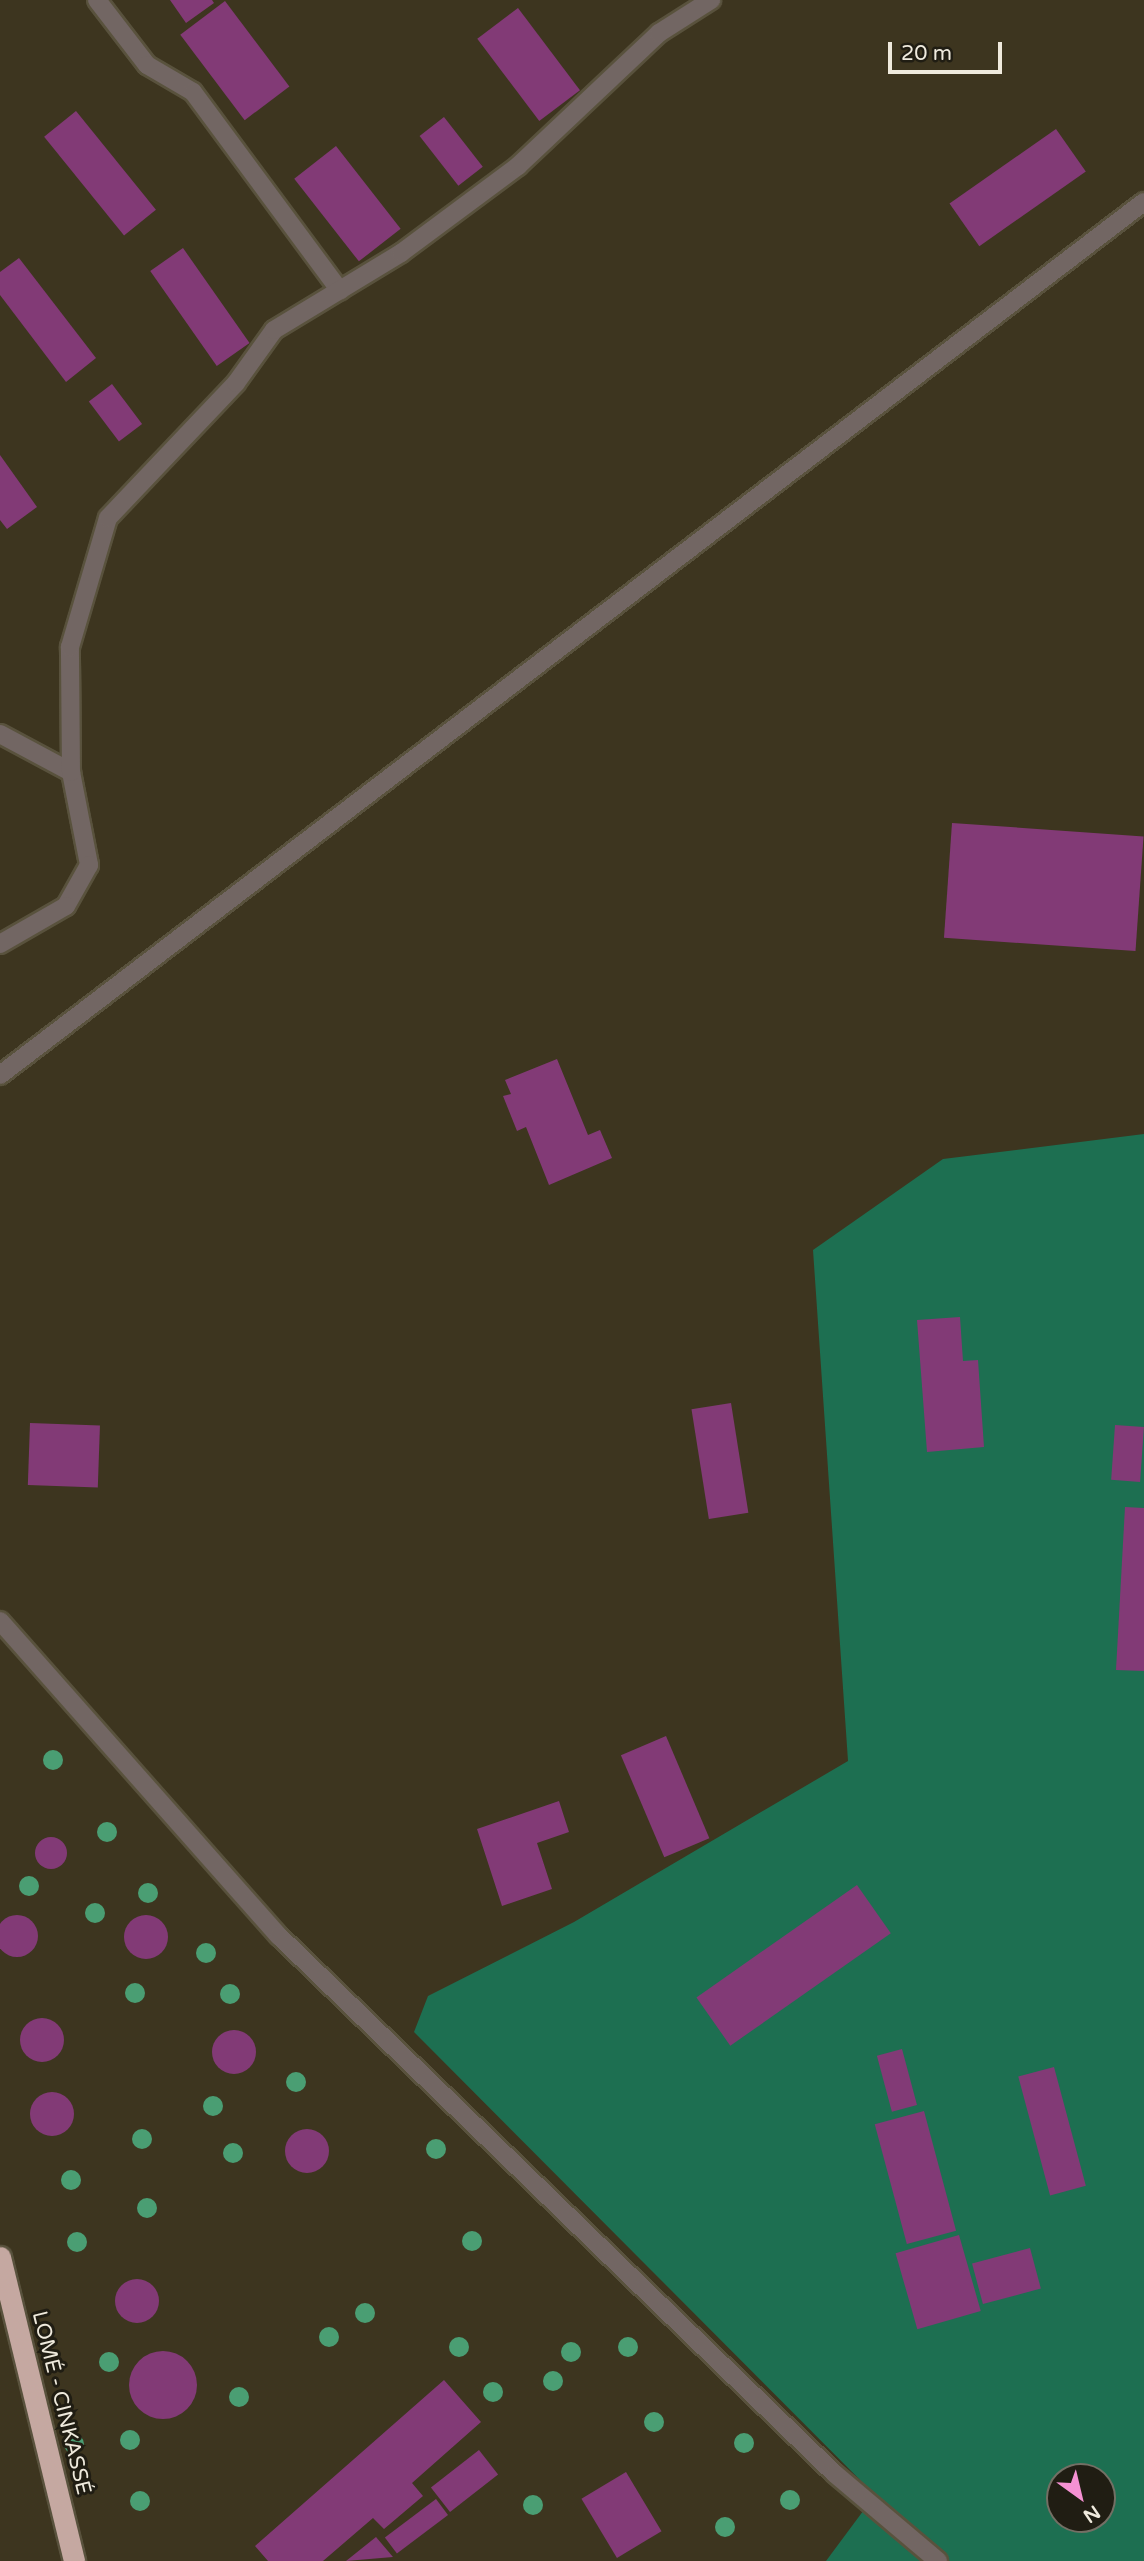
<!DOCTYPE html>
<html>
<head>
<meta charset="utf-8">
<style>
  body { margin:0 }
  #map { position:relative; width:1144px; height:2561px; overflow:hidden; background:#3d351f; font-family:"Varela Round",sans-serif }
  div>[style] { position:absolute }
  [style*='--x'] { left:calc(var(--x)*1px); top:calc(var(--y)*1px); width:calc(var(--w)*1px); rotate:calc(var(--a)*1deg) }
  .green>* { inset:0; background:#1d6f51 }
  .building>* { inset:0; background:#823a76; transform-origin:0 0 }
  .round { border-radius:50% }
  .roads { filter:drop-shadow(2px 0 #59523d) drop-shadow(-2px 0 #59523d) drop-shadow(0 2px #59523d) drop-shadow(0 -2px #59523d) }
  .minor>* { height:18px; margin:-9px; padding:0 9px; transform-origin:9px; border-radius:9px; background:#726663 }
  .highway>* { height:21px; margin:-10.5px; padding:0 10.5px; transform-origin:10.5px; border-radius:10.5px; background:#c5a8a1 }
  .trees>* { width:20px; height:20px; margin:-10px; border-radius:50%; background:#4a9e73 }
  span { translate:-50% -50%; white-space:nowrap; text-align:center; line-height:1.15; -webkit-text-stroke:6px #201d13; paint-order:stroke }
  .street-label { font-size:21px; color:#efeadd }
  .north { position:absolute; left:1046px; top:2463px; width:70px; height:70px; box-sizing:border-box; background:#201d13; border:2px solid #736f64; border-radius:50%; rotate:146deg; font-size:19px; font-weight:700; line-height:28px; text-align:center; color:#efeadd }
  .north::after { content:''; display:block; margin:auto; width:24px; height:32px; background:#f591d3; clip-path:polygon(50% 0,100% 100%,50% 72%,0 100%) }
  .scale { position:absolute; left:888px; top:42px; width:114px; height:32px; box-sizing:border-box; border:4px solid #efeadd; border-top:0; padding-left:9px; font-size:21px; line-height:24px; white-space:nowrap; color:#efeadd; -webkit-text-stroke:5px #201d13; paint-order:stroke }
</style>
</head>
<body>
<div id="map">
  <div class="green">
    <i style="clip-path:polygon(evenodd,1144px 1134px,1144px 2561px,826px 2561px,875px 2495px,414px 2032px,428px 1996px,574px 1922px,848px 1761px,813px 1250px,943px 1159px,1144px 1134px,1060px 2477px,1102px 2477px,1102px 2519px,1060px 2519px,1060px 2477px)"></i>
  </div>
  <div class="building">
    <i style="clip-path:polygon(170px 0,212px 0,214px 3px,186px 23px)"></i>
    <i style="left:225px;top:1px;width:107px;height:56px;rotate:53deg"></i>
    <i style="left:518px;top:8px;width:103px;height:51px;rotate:53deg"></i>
    <i style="left:76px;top:111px;width:127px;height:41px;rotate:51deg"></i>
    <i style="left:444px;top:117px;width:63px;height:31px;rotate:52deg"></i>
    <i style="left:1056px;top:129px;width:52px;height:130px;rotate:55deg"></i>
    <i style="left:336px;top:146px;width:105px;height:53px;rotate:52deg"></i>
    <i style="left:183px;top:248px;width:116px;height:40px;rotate:55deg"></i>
    <i style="clip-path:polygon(19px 258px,96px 358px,66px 382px,0 295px,0 272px)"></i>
    <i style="left:112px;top:384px;width:50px;height:29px;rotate:53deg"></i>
    <i style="clip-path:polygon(0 455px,37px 507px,7px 529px,0 520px)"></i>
    <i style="left:952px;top:823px;width:192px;height:115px;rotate:4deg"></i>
    <i style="clip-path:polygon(557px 1059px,588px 1135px,600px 1130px,612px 1158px,549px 1185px,526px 1127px,517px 1131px,503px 1096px,511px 1094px,505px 1080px)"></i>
    <i style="clip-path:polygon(960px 1317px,963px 1361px,978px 1360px,984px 1447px,927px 1452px,917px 1320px)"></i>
    <i style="left:731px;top:1403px;width:111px;height:40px;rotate:81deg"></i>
    <i style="left:30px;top:1423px;width:70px;height:62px;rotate:2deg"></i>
    <i style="left:1115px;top:1425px;width:29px;height:55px;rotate:4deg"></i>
    <i style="clip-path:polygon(1125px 1507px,1144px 1508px,1144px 1671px,1116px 1670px)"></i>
    <i style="left:666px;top:1736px;width:111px;height:49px;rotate:67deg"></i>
    <i style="clip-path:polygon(559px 1801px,569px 1832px,537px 1843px,552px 1889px,502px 1906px,477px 1829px)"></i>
    <i class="round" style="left:35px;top:1837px;width:32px;height:32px"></i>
    <i style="left:857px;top:1885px;width:59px;height:196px;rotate:55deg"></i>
    <i class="round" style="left:124px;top:1915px;width:44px;height:44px"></i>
    <i class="round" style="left:-4px;top:1915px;width:42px;height:42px"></i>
    <i class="round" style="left:20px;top:2018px;width:44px;height:44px"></i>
    <i class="round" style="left:212px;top:2030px;width:44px;height:44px"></i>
    <i style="left:902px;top:2049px;width:58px;height:26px;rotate:75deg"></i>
    <i style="left:1054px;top:2067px;width:123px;height:37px;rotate:75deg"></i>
    <i class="round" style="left:30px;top:2092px;width:44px;height:44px"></i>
    <i style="left:924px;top:2111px;width:124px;height:51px;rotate:75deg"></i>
    <i class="round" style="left:285px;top:2129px;width:44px;height:44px"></i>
    <i style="left:959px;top:2235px;width:79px;height:66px;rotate:74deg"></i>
    <i style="left:1030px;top:2248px;width:42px;height:60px;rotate:75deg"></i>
    <i class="round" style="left:115px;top:2279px;width:44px;height:44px"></i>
    <i class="round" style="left:129px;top:2351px;width:68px;height:68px"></i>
    <i style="clip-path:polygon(444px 2380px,481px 2422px,412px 2483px,423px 2496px,384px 2529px,373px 2518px,323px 2561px,268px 2561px,255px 2546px)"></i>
    <i style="left:479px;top:2450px;width:31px;height:61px;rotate:52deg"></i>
    <i style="left:626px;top:2472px;width:69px;height:52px;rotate:59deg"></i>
    <i style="left:436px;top:2499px;width:20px;height:64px;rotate:53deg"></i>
    <i style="clip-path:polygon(376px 2537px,393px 2557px,346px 2561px)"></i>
  </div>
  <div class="roads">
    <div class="minor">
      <i style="--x:97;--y:0;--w:82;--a:52.4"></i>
      <i style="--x:147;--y:65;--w:53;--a:30.4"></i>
      <i style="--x:193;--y:92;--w:247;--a:53.5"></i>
      <i style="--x:0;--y:734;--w:81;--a:28.2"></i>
      <i style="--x:71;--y:772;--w:95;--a:79"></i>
      <i style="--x:89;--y:865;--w:47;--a:119.3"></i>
      <i style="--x:66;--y:906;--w:76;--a:150.1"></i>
      <i style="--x:71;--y:772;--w:125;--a:-90.5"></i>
      <i style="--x:70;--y:647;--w:134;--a:-73.6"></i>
      <i style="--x:108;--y:518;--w:186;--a:-46.5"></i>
      <i style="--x:236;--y:383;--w:65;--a:-54.4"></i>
      <i style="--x:274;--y:330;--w:149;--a:-31.2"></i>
      <i style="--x:401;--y:253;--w:146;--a:-36.6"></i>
      <i style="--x:518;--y:166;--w:194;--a:-43.3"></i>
      <i style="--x:659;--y:33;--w:62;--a:-32.4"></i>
      <i style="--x:0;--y:1075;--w:1439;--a:-37.35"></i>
      <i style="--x:0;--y:1621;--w:421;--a:48.5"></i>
      <i style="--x:279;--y:1936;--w:774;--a:44.06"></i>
      <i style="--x:835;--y:2474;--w:135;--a:40.2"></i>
    </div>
    <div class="highway">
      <i style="--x:0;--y:2257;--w:313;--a:76.3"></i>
    </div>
  </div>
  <div class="trees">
    <i style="left:53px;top:1760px"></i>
    <i style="left:107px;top:1832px"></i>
    <i style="left:29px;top:1886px"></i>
    <i style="left:148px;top:1893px"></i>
    <i style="left:95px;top:1913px"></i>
    <i style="left:206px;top:1953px"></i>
    <i style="left:135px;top:1993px"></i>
    <i style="left:230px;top:1994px"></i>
    <i style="left:296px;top:2082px"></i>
    <i style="left:213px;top:2106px"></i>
    <i style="left:142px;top:2139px"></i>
    <i style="left:436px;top:2149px"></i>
    <i style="left:233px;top:2153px"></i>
    <i style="left:71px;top:2180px"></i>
    <i style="left:147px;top:2208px"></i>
    <i style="left:472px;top:2241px"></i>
    <i style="left:77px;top:2242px"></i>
    <i style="left:365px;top:2313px"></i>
    <i style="left:329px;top:2337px"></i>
    <i style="left:459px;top:2347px"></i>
    <i style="left:628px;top:2347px"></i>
    <i style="left:571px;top:2352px"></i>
    <i style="left:109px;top:2362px"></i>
    <i style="left:553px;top:2381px"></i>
    <i style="left:493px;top:2392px"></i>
    <i style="left:239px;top:2397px"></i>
    <i style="left:654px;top:2422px"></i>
    <i style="left:130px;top:2440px"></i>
    <i style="left:744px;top:2443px"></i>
    <i style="left:74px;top:2444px"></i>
    <i style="left:790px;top:2500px"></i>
    <i style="left:140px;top:2501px"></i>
    <i style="left:533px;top:2505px"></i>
    <i style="left:725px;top:2527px"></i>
  </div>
  <div class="street-label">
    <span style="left:61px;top:2403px;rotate:76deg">LOMÉ - CINKASSÉ</span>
  </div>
  <div class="north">N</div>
  <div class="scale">20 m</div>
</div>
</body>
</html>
